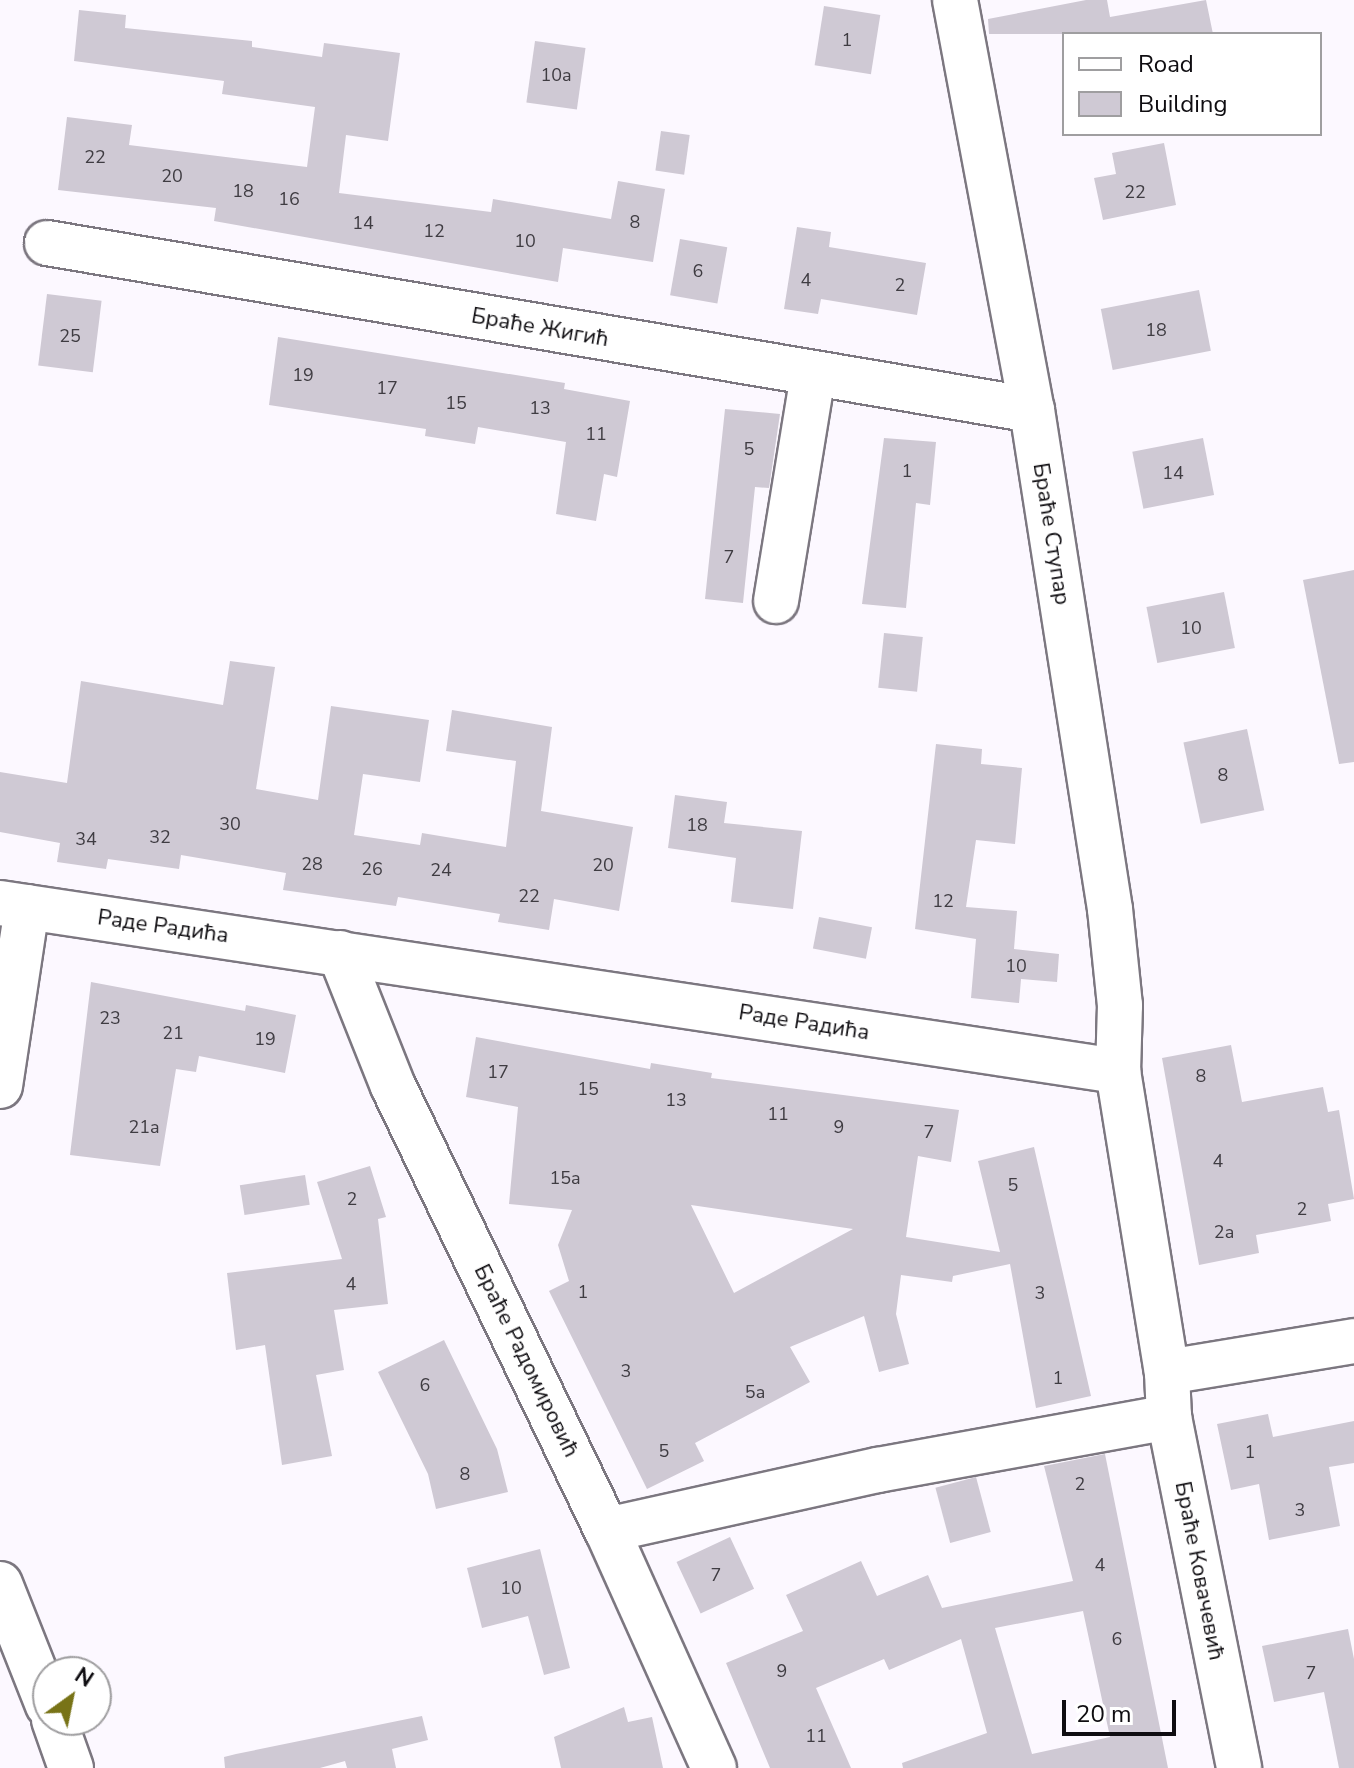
<!DOCTYPE html>
<html>
<head>
<meta charset="utf-8">
<style>
  body { margin:0 }
  #map { position:relative; width:1354px; height:1768px; overflow:hidden; background:#fcf8ff; font-family:"Nunito Sans",sans-serif }
  div>[style] { position:absolute }
  [style*='--x'] { left:calc(var(--x)*1px); top:calc(var(--y)*1px); width:calc(var(--w)*1px); rotate:calc(var(--a)*1deg) }
  .building>* { inset:0; background:#cfc9d4; transform-origin:0 0 }
  .roads { filter:drop-shadow(2px 0 #7c7780) drop-shadow(-2px 0 #7c7780) drop-shadow(0 2px #7c7780) drop-shadow(0 -2px #7c7780) }
  .minor>* { height:44px; margin:-22px; padding:0 22px; transform-origin:22px; border-radius:22px; background:#fff }
  span { translate:-50% -50%; white-space:nowrap; text-align:center; line-height:1.15; -webkit-text-stroke:6px #fff; paint-order:stroke }
  .number-label { font-size:18px; color:#3f3c42 }
  .number-label span { -webkit-text-stroke-width:0 }
  .street-label { font-size:22px; color:#0f0d11 }
  .legend { position:absolute; left:1062px; top:32px; width:260px; height:104px; box-sizing:border-box; background:#fff; border:2px solid #9f9ea0; margin:0; padding:10px 14px; list-style:none; font-size:24px; color:#0f0d11 }
  .legend li { display:flex; align-items:center; gap:16px; height:40px }
  .legend b { width:40px; border:2px solid #9f9ea0 }
  .north { position:absolute; left:32px; top:1656px; width:80px; height:80px; box-sizing:border-box; background:#fff; border:2px solid #9f9ea0; border-radius:50%; rotate:33deg; font-size:22px; font-weight:700; line-height:32px; text-align:center; color:#0f0d11 }
  .north::after { content:''; display:block; margin:auto; width:28px; height:36px; background:#787317; clip-path:polygon(50% 0,100% 100%,50% 72%,0 100%) }
  .scale { position:absolute; left:1062px; top:1700px; width:114px; height:36px; box-sizing:border-box; border:4px solid #0f0d11; border-top:0; padding-left:10px; font-size:24px; line-height:28px; white-space:nowrap; color:#0f0d11; -webkit-text-stroke:6px #fff; paint-order:stroke }
</style>
</head>
<body>
<div id="map">
  <div class="building">
    <i style="clip-path:polygon(1086px 0,1107px 0,1110px 17px,1206px 0,1213px 34px,989px 34px,988px 19px)"></i>
    <i style="left:824px;top:6px;width:57px;height:60px;rotate:9deg"></i>
    <i style="clip-path:polygon(79px 10px,126px 15px,125px 28px,252px 41px,252px 47px,322px 57px,324px 43px,400px 53px,388px 141px,346px 135px,339px 193px,491px 212px,493px 199px,611px 219px,618px 181px,665px 189px,653px 262px,563px 248px,558px 282px,214px 221px,216px 208px,58px 190px,67px 117px,132px 125px,129px 145px,307px 167px,315px 107px,222px 94px,224px 81px,74px 61px)"></i>
    <i style="left:535px;top:41px;width:51px;height:62px;rotate:8deg"></i>
    <i style="left:661px;top:131px;width:29px;height:40px;rotate:8deg"></i>
    <i style="clip-path:polygon(1164px 143px,1176px 205px,1103px 220px,1094px 178px,1116px 174px,1112px 153px)"></i>
    <i style="clip-path:polygon(797px 227px,831px 232px,829px 247px,926px 263px,917px 315px,821px 299px,818px 314px,784px 309px)"></i>
    <i style="left:680px;top:239px;width:48px;height:57px;rotate:10deg"></i>
    <i style="left:1199px;top:290px;width:62px;height:100px;rotate:79deg"></i>
    <i style="left:47px;top:294px;width:55px;height:72px;rotate:7deg"></i>
    <i style="clip-path:polygon(278px 337px,565px 383px,564px 389px,630px 401px,617px 477px,604px 474px,596px 521px,556px 514px,566px 442px,478px 427px,475px 444px,425px 436px,426px 429px,269px 405px)"></i>
    <i style="clip-path:polygon(725px 409px,780px 414px,769px 488px,755px 487px,743px 603px,705px 599px)"></i>
    <i style="clip-path:polygon(884px 438px,936px 442px,930px 505px,916px 503px,906px 608px,862px 604px)"></i>
    <i style="left:1203px;top:438px;width:58px;height:72px;rotate:79deg"></i>
    <i style="clip-path:polygon(1354px 570px,1354px 762px,1339px 764px,1303px 580px)"></i>
    <i style="left:1224px;top:592px;width:57px;height:79px;rotate:79deg"></i>
    <i style="left:884px;top:633px;width:39px;height:55px;rotate:6deg"></i>
    <i style="clip-path:polygon(230px 661px,275px 667px,256px 789px,318px 800px,331px 706px,429px 720px,420px 782px,363px 774px,354px 835px,420px 845px,422px 833px,506px 847px,516px 761px,446px 751px,452px 710px,552px 727px,541px 811px,633px 827px,619px 911px,554px 899px,549px 930px,498px 922px,500px 914px,398px 897px,396px 906px,283px 890px,286px 873px,181px 855px,179px 869px,108px 859px,106px 869px,57px 862px,60px 843px,0 832px,0 772px,67px 783px,81px 681px,223px 705px)"></i>
    <i style="left:1247px;top:729px;width:83px;height:65px;rotate:78deg"></i>
    <i style="clip-path:polygon(936px 744px,982px 749px,981px 764px,1022px 768px,1015px 844px,976px 840px,966px 907px,1017px 911px,1014px 949px,1059px 954px,1057px 982px,1021px 979px,1019px 1003px,971px 998px,976px 939px,915px 929px)"></i>
    <i style="clip-path:polygon(675px 795px,727px 802px,724px 823px,802px 831px,793px 909px,731px 902px,736px 858px,668px 848px)"></i>
    <i style="left:819px;top:917px;width:54px;height:32px;rotate:11deg"></i>
    <i style="clip-path:polygon(91px 982px,245px 1011px,246px 1005px,296px 1015px,285px 1073px,199px 1056px,196px 1072px,176px 1069px,160px 1166px,70px 1155px)"></i>
    <i style="clip-path:polygon(evenodd,476px 1037px,650px 1069px,651px 1063px,712px 1073px,711px 1078px,959px 1110px,951px 1162px,918px 1156px,906px 1237px,1000px 1252px,978px 1161px,1034px 1147px,1091px 1396px,1036px 1408px,1010px 1264px,953px 1276px,952px 1282px,901px 1275px,896px 1314px,909px 1364px,879px 1372px,864px 1316px,790px 1347px,810px 1382px,695px 1443px,704px 1461px,647px 1489px,549px 1291px,569px 1281px,558px 1245px,572px 1210px,509px 1204px,518px 1107px,466px 1097px,476px 1037px,691px 1205px,853px 1229px,734px 1293px,691px 1205px)"></i>
    <i style="clip-path:polygon(1231px 1045px,1242px 1102px,1323px 1087px,1328px 1112px,1339px 1110px,1354px 1199px,1328px 1204px,1331px 1221px,1256px 1235px,1259px 1253px,1199px 1265px,1162px 1058px)"></i>
    <i style="clip-path:polygon(370px 1166px,386px 1217px,378px 1219px,388px 1304px,334px 1310px,344px 1370px,316px 1375px,332px 1456px,282px 1465px,265px 1345px,236px 1350px,227px 1273px,342px 1259px,317px 1182px)"></i>
    <i style="left:305px;top:1175px;width:30px;height:66px;rotate:81deg"></i>
    <i style="clip-path:polygon(444px 1340px,497px 1449px,508px 1492px,436px 1509px,428px 1474px,378px 1372px)"></i>
    <i style="clip-path:polygon(1268px 1414px,1273px 1437px,1354px 1421px,1354px 1463px,1329px 1467px,1340px 1526px,1269px 1540px,1259px 1484px,1231px 1490px,1217px 1424px)"></i>
    <i style="clip-path:polygon(evenodd,1105px 1454px,1168px 1768px,903px 1768px,902px 1763px,987px 1733px,961px 1639px,889px 1670px,884px 1659px,816px 1688px,851px 1768px,770px 1768px,726px 1663px,803px 1631px,786px 1595px,861px 1561px,877px 1596px,928px 1575px,942px 1608px,1073px 1581px,1044px 1466px,1105px 1454px,1083px 1611px,1110px 1737px,1032px 1754px,995px 1628px,1083px 1611px)"></i>
    <i style="left:976px;top:1477px;width:57px;height:42px;rotate:75deg"></i>
    <i style="left:730px;top:1537px;width:57px;height:59px;rotate:65deg"></i>
    <i style="clip-path:polygon(540px 1549px,570px 1668px,544px 1675px,528px 1616px,482px 1628px,467px 1568px)"></i>
    <i style="clip-path:polygon(1348px 1629px,1354px 1659px,1354px 1768px,1339px 1768px,1324px 1692px,1274px 1702px,1262px 1646px)"></i>
    <i style="clip-path:polygon(624px 1707px,628px 1722px,652px 1717px,663px 1768px,561px 1768px,554px 1737px)"></i>
    <i style="clip-path:polygon(422px 1716px,428px 1740px,392px 1749px,396px 1768px,347px 1768px,345px 1761px,320px 1768px,225px 1768px,224px 1757px,236px 1754px)"></i>
  </div>
  <div class="roads">
    <div class="minor">
      <i style="--x:955;--y:0;--w:417;--a:79.4"></i>
      <i style="--x:1032;--y:410;--w:505;--a:81.12"></i>
      <i style="--x:1110;--y:909;--w:97;--a:84.1"></i>
      <i style="--x:1120;--y:1005;--w:66;--a:91.7"></i>
      <i style="--x:1118;--y:1071;--w:305;--a:80.8"></i>
      <i style="--x:1167;--y:1372;--w:45;--a:87.5"></i>
      <i style="--x:1169;--y:1417;--w:358;--a:78.7"></i>
      <i style="--x:47;--y:243;--w:999;--a:9.62"></i>
      <i style="--x:776;--y:601;--w:229;--a:-80.7"></i>
      <i style="--x:0;--y:903;--w:1131;--a:8.55"></i>
      <i style="--x:340;--y:953;--w:143;--a:68.3"></i>
      <i style="--x:393;--y:1086;--w:493;--a:64.3"></i>
      <i style="--x:607;--y:1530;--w:261;--a:65.8"></i>
      <i style="--x:0;--y:1086;--w:181;--a:-81.4"></i>
      <i style="--x:1167;--y:1372;--w:190;--a:-9.4"></i>
      <i style="--x:607;--y:1530;--w:278;--a:-12.5"></i>
      <i style="--x:878;--y:1470;--w:296;--a:-10.3"></i>
      <i style="--x:0;--y:1584;--w:130;--a:68.4"></i>
      <i style="--x:54;--y:1720;--w:51;--a:70.5"></i>
    </div>
  </div>
  <div class="number-label">
    <span style="left:847px;top:40px">1</span>
    <span style="left:556px;top:75px">10a</span>
    <span style="left:95px;top:157px">22</span>
    <span style="left:172px;top:176px">20</span>
    <span style="left:243px;top:191px">18</span>
    <span style="left:1135px;top:192px">22</span>
    <span style="left:289px;top:199px">16</span>
    <span style="left:635px;top:222px">8</span>
    <span style="left:363px;top:223px">14</span>
    <span style="left:434px;top:231px">12</span>
    <span style="left:525px;top:241px">10</span>
    <span style="left:698px;top:271px">6</span>
    <span style="left:806px;top:280px">4</span>
    <span style="left:900px;top:285px">2</span>
    <span style="left:1156px;top:330px">18</span>
    <span style="left:70px;top:336px">25</span>
    <span style="left:303px;top:375px">19</span>
    <span style="left:387px;top:388px">17</span>
    <span style="left:456px;top:403px">15</span>
    <span style="left:540px;top:408px">13</span>
    <span style="left:596px;top:434px">11</span>
    <span style="left:749px;top:449px">5</span>
    <span style="left:907px;top:471px">1</span>
    <span style="left:1173px;top:473px">14</span>
    <span style="left:729px;top:557px">7</span>
    <span style="left:1191px;top:628px">10</span>
    <span style="left:1223px;top:775px">8</span>
    <span style="left:230px;top:824px">30</span>
    <span style="left:697px;top:825px">18</span>
    <span style="left:160px;top:837px">32</span>
    <span style="left:86px;top:839px">34</span>
    <span style="left:312px;top:864px">28</span>
    <span style="left:603px;top:865px">20</span>
    <span style="left:372px;top:869px">26</span>
    <span style="left:441px;top:870px">24</span>
    <span style="left:529px;top:896px">22</span>
    <span style="left:943px;top:901px">12</span>
    <span style="left:1016px;top:966px">10</span>
    <span style="left:110px;top:1018px">23</span>
    <span style="left:173px;top:1033px">21</span>
    <span style="left:265px;top:1039px">19</span>
    <span style="left:498px;top:1072px">17</span>
    <span style="left:1201px;top:1076px">8</span>
    <span style="left:588px;top:1089px">15</span>
    <span style="left:676px;top:1100px">13</span>
    <span style="left:778px;top:1114px">11</span>
    <span style="left:144px;top:1127px">21a</span>
    <span style="left:839px;top:1127px">9</span>
    <span style="left:929px;top:1132px">7</span>
    <span style="left:1218px;top:1161px">4</span>
    <span style="left:565px;top:1178px">15a</span>
    <span style="left:1013px;top:1185px">5</span>
    <span style="left:352px;top:1199px">2</span>
    <span style="left:1302px;top:1209px">2</span>
    <span style="left:1224px;top:1232px">2a</span>
    <span style="left:351px;top:1284px">4</span>
    <span style="left:583px;top:1292px">1</span>
    <span style="left:1040px;top:1293px">3</span>
    <span style="left:626px;top:1371px">3</span>
    <span style="left:1058px;top:1378px">1</span>
    <span style="left:425px;top:1385px">6</span>
    <span style="left:755px;top:1392px">5a</span>
    <span style="left:664px;top:1451px">5</span>
    <span style="left:1250px;top:1452px">1</span>
    <span style="left:465px;top:1474px">8</span>
    <span style="left:1080px;top:1484px">2</span>
    <span style="left:1300px;top:1510px">3</span>
    <span style="left:1100px;top:1565px">4</span>
    <span style="left:716px;top:1575px">7</span>
    <span style="left:511px;top:1588px">10</span>
    <span style="left:1117px;top:1639px">6</span>
    <span style="left:782px;top:1671px">9</span>
    <span style="left:1311px;top:1673px">7</span>
    <span style="left:816px;top:1736px">11</span>
  </div>
  <div class="street-label">
    <span style="left:540px;top:328px;rotate:10deg">Браће Жигић</span>
    <span style="left:1051px;top:534px;rotate:81deg">Браће Ступар</span>
    <span style="left:163px;top:927px;rotate:8deg">Раде Радића</span>
    <span style="left:804px;top:1023px;rotate:9deg">Раде Радића</span>
    <span style="left:526px;top:1361px;rotate:64deg">Браће Радомировић</span>
    <span style="left:1199px;top:1571px;rotate:79deg">Браће Ковачевић</span>
  </div>
  <ul class="legend">
  <li><b style="height:10px;background:#fff"></b>Road</li>
  <li><b style="height:22px;background:#cfc9d4"></b>Building</li>
  </ul>
  <div class="north">N</div>
  <div class="scale">20 m</div>
</div>
</body>
</html>
